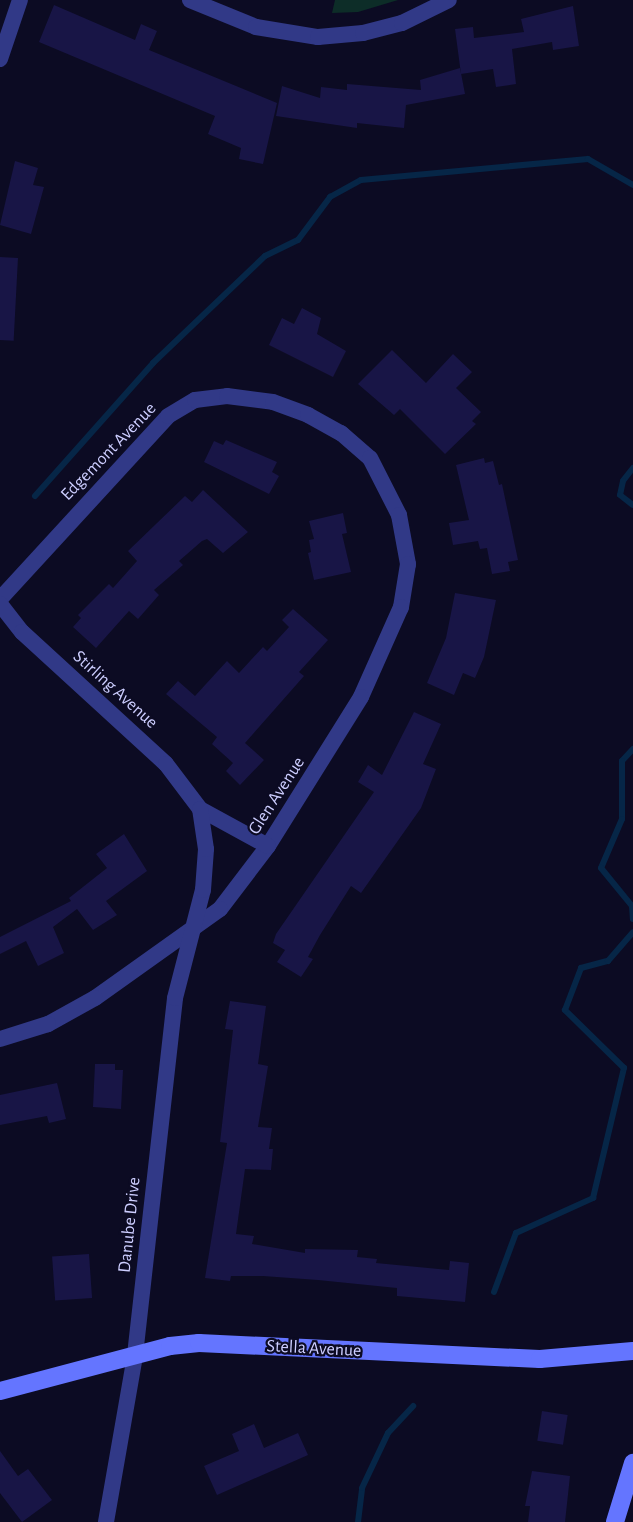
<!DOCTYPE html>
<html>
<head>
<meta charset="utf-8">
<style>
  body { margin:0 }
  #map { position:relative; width:633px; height:1522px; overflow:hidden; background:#0c0b23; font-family:"Alegreya Sans",sans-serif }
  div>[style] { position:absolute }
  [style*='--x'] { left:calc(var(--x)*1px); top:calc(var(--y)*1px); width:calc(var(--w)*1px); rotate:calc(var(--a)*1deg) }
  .green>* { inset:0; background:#0d2d28 }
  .stream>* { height:6px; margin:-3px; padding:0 3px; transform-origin:3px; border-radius:3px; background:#062647 }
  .building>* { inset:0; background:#181546; transform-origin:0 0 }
  .street>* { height:16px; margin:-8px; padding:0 8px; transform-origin:8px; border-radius:8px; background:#313987 }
  .secondary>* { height:18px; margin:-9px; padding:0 9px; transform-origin:9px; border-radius:9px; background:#6475ff }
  span { translate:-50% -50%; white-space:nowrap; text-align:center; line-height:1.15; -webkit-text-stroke:4.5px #0c0b23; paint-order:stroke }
  .street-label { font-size:18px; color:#cdceff }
</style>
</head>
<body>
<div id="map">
  <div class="green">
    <i style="clip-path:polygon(335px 0,398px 0,358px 12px,332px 13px)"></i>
  </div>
  <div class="stream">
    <i style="--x:633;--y:468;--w:16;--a:128"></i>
    <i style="--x:623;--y:481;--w:14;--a:102"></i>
    <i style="--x:620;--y:495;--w:16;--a:38"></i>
    <i style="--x:35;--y:496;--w:178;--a:-48.4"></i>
    <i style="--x:153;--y:363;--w:155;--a:-43.7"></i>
    <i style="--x:265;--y:256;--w:37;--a:-26"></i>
    <i style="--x:298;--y:240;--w:54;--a:-53.3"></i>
    <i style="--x:330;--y:197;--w:35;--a:-29"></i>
    <i style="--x:361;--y:180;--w:228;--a:-5.3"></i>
    <i style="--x:588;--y:159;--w:52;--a:30"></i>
    <i style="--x:633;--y:749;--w:16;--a:133"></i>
    <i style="--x:622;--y:761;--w:58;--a:90"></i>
    <i style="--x:622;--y:819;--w:53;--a:113.2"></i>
    <i style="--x:601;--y:868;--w:49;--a:50.8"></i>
    <i style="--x:632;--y:906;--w:13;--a:86"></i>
    <i style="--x:494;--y:1292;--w:63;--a:-69.6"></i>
    <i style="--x:516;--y:1233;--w:85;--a:-24.4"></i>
    <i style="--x:593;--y:1198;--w:134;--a:-76.6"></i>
    <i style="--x:624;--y:1068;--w:83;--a:-135.5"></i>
    <i style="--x:565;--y:1010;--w:45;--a:-69.1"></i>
    <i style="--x:581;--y:968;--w:28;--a:-15"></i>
    <i style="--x:608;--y:961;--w:38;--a:-49"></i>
    <i style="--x:358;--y:1522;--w:34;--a:-83"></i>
    <i style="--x:362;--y:1488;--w:61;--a:-64.7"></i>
    <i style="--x:388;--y:1433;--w:37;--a:-47"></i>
  </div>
  <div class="building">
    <i style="clip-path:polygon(54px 5px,135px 40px,141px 24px,157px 31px,149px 50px,277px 103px,263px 164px,239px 159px,241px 148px,208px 134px,215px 116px,39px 42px)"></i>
    <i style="clip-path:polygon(573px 6px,579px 46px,553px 50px,552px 42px,512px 49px,516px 84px,496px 87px,493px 69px,461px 74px,455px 29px,473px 27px,474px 38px,524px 32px,521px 19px)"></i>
    <i style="clip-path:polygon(460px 68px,465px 94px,406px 105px,404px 128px,357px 123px,357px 128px,276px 116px,282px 86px,320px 98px,321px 87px,347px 90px,347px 84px,421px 90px,420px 80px)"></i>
    <i style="clip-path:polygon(15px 161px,38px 168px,33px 185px,44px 187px,31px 234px,0 225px)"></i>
    <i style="left:0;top:257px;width:18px;height:83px;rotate:3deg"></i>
    <i style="clip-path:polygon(302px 308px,321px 318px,317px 334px,346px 351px,333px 377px,269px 345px,282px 318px,294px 324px)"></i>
    <i style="clip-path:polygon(392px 350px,426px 383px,453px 354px,472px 372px,456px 388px,481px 412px,472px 421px,476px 424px,445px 454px,400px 409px,394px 415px,358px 384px)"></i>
    <i style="clip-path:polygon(226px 440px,277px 462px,272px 472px,279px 476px,269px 494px,204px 462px,214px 441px,223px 445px)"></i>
    <i style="clip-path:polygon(484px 458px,485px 463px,493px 461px,499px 485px,502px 484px,518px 560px,508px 562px,510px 571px,492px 574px,487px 548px,480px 549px,478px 541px,453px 545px,449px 523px,469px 520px,456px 465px)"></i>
    <i style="clip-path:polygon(203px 490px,248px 532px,223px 553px,207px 539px,202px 541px,179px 561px,183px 565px,154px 590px,159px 595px,138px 619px,129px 611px,96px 648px,73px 627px,81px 618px,78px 615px,109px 584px,113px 588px,137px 561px,128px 551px,185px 496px,192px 502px)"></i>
    <i style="clip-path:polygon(343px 513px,347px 533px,342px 534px,351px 572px,314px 580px,308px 553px,311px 552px,309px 540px,314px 539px,309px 521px)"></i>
    <i style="clip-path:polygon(455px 593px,496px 600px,484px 657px,475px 678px,463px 673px,454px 695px,427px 683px,446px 638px)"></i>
    <i style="clip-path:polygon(293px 609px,328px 640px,299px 672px,304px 676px,245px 743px,264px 760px,240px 785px,226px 771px,233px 763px,212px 744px,217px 737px,166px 694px,178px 681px,195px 696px,227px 661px,239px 673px,263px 647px,267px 651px,289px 627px,282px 620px)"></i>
    <i style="clip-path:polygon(414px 712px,441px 724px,423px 764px,436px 769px,421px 808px,361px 893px,351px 886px,320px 935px,308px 957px,313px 959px,301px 977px,277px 962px,285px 950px,273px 943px,276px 934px,374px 792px,358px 782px,368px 765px,382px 775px)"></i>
    <i style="clip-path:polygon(124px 834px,147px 871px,106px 901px,117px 915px,93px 930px,77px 909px,53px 927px,64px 953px,38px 966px,26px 941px,0 954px,0 937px,71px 901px,69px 898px,107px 868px,96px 854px)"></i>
    <i style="clip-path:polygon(230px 1001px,266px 1006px,258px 1064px,268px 1066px,258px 1127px,272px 1128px,269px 1149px,273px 1149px,271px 1170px,245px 1169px,236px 1234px,254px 1236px,252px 1244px,305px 1253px,305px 1249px,358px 1250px,357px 1257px,377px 1259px,376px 1263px,449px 1270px,450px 1261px,469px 1263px,465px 1302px,397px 1296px,397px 1288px,318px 1280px,263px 1276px,231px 1276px,230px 1281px,205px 1278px,227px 1143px,220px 1142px,233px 1030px,225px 1029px)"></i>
    <i style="clip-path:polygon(95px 1064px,115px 1064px,115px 1070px,123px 1070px,121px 1109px,93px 1107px)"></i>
    <i style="clip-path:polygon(57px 1083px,66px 1119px,49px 1123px,47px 1116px,0 1125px,0 1095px)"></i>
    <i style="left:89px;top:1254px;width:44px;height:37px;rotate:86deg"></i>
    <i style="left:542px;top:1411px;width:26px;height:30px;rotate:9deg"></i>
    <i style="clip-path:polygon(254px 1424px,264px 1448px,298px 1433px,308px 1455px,217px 1495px,204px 1466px,239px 1451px,232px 1434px)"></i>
    <i style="clip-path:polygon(0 1451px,18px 1476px,28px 1469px,52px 1500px,22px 1522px,0 1493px)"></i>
    <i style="clip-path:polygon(532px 1471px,570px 1476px,565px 1522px,528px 1522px,530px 1506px,525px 1506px)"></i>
  </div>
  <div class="street">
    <i style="--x:190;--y:0;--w:71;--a:22.2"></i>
    <i style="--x:256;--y:27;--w:63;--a:9.2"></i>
    <i style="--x:318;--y:37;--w:45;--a:-5.1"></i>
    <i style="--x:363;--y:33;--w:40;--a:-14.4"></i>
    <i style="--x:402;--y:23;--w:52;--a:-26.1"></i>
    <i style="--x:0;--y:59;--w:62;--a:-71.3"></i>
    <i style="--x:0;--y:599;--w:248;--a:-47.4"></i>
    <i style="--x:168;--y:416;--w:31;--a:-31"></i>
    <i style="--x:195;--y:400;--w:32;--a:-7"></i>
    <i style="--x:227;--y:396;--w:46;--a:7.4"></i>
    <i style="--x:273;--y:402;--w:37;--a:20"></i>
    <i style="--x:308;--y:415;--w:38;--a:29"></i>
    <i style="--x:341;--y:433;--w:38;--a:41"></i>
    <i style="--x:370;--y:458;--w:64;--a:63"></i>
    <i style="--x:399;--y:515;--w:50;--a:79.6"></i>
    <i style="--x:408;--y:564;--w:44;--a:99.2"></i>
    <i style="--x:401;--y:607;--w:98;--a:114"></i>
    <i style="--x:361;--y:697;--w:176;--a:122"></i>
    <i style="--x:268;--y:846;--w:79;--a:127.3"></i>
    <i style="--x:220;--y:909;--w:153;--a:144.5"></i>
    <i style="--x:95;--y:998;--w:54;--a:151"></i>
    <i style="--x:48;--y:1024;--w:50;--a:162.6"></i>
    <i style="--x:0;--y:604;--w:36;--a:52"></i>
    <i style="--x:22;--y:632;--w:195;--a:42.5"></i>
    <i style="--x:166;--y:764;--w:56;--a:52.9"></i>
    <i style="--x:200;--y:809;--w:77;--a:28.6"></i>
    <i style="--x:106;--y:1522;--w:169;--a:-80.1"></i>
    <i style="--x:135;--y:1355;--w:359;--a:-83.6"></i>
    <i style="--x:175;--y:998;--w:112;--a:-75.5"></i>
    <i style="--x:203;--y:890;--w:41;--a:-85.8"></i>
    <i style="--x:206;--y:849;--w:40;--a:-98.5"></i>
  </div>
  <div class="secondary">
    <i style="--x:0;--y:1391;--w:176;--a:-14.8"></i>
    <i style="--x:170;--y:1346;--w:29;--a:-6"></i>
    <i style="--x:199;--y:1343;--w:341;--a:2.7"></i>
    <i style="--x:540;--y:1359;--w:93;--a:-4.9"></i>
    <i style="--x:615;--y:1522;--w:62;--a:-73"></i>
  </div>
  <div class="street-label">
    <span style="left:109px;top:452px;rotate:-46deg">Edgemont Avenue</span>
    <span style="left:115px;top:690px;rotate:42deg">Stirling Avenue</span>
    <span style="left:277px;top:796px;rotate:-57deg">Glen Avenue</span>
    <span style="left:130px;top:1225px;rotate:-84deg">Danube Drive</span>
    <span style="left:314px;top:1349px;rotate:3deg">Stella Avenue</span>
  </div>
</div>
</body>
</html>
